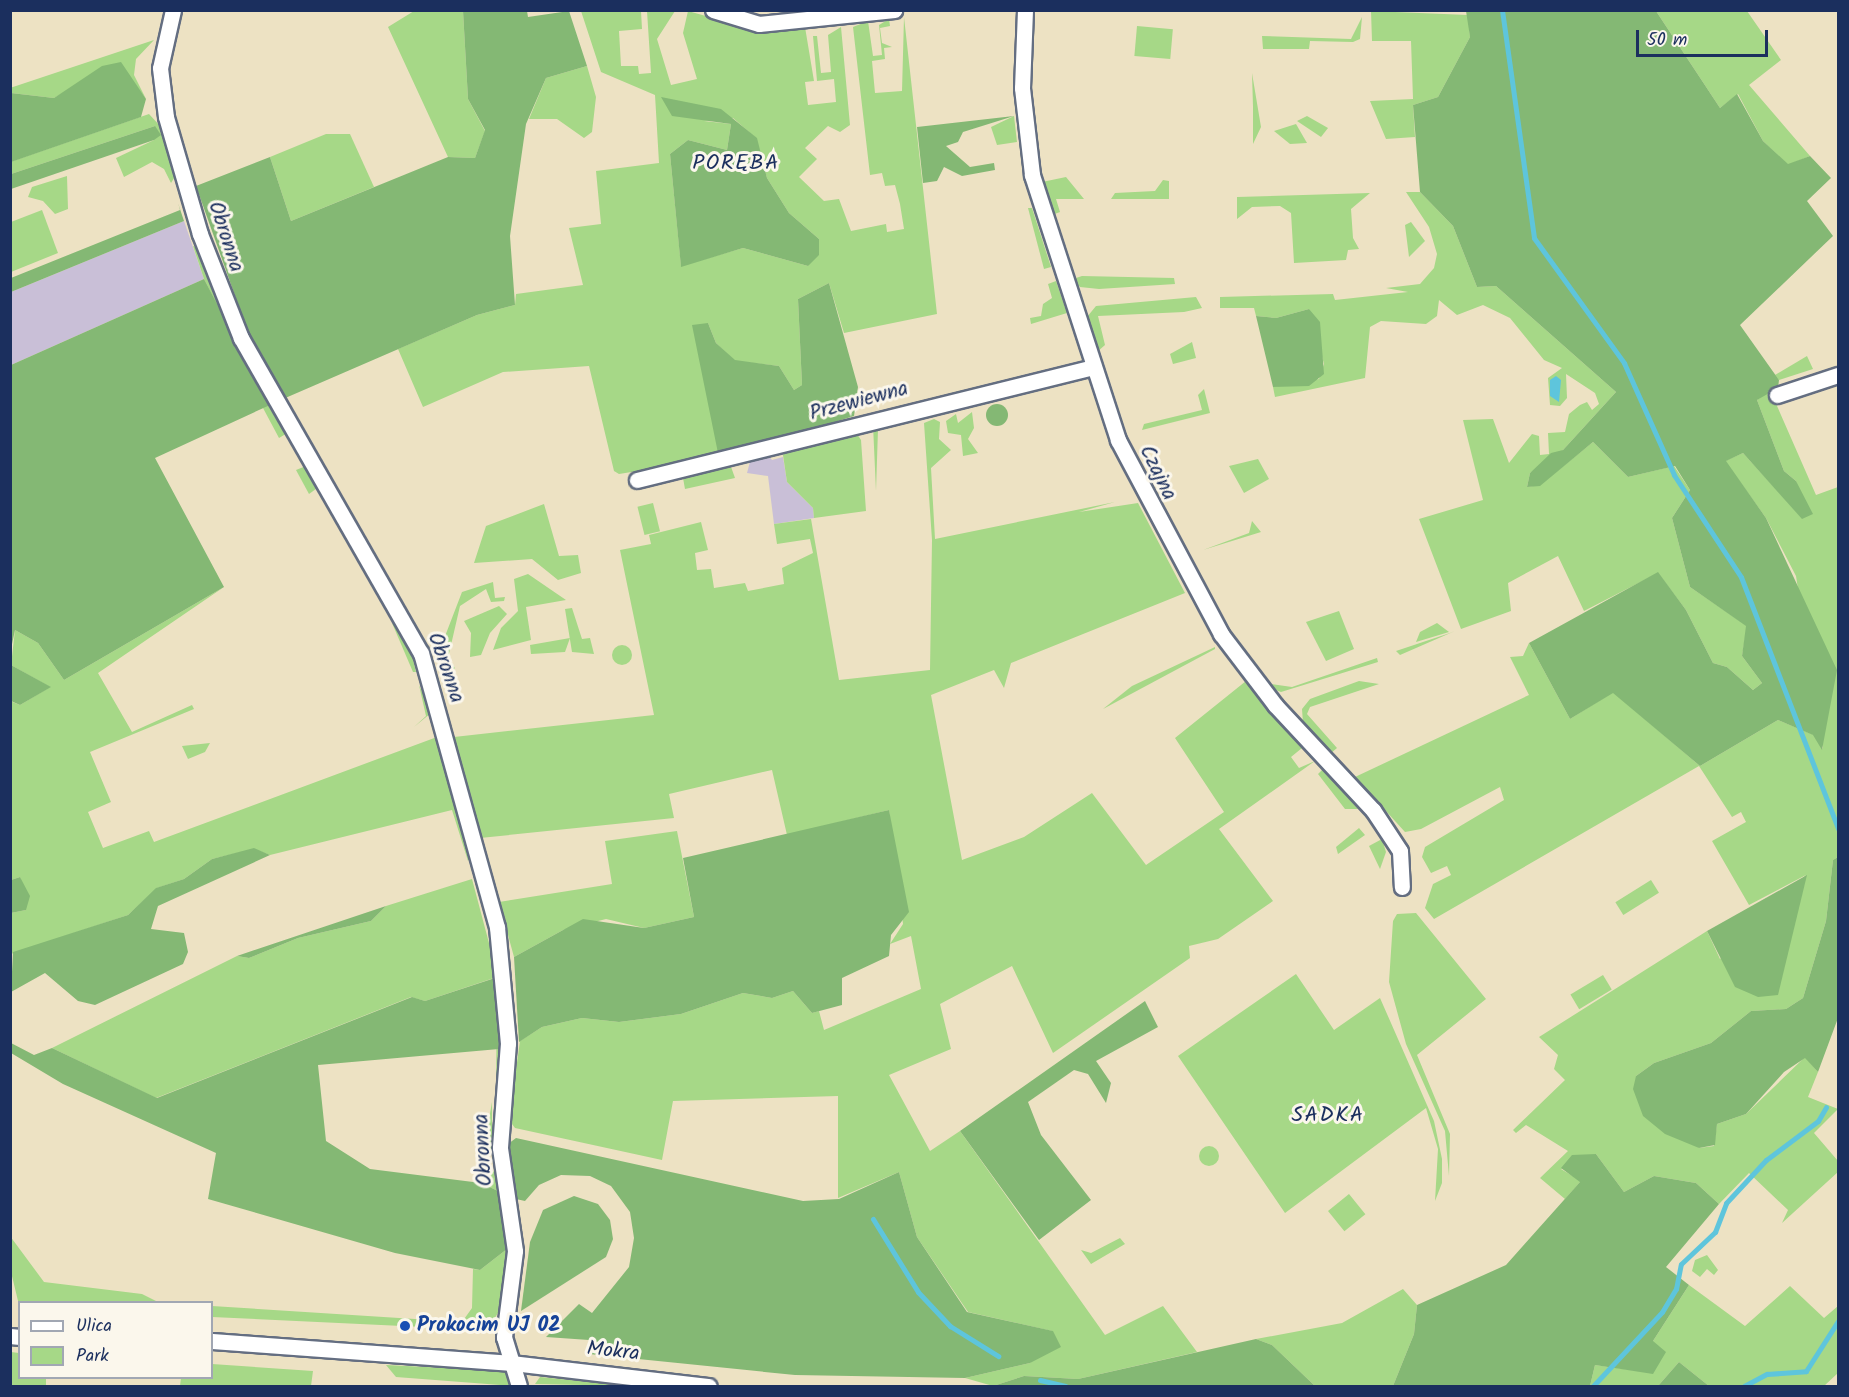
<!DOCTYPE html>
<html>
<head>
<meta charset="utf-8">
<style>
  body { margin:0 }
  #map { position:relative; width:1849px; height:1397px; overflow:hidden; background:#ede2c3; font-family:Kalam,sans-serif }
  div>[style] { position:absolute }
  [style*='--x'] { left:calc(var(--x)*1px); top:calc(var(--y)*1px); width:calc(var(--w)*1px); rotate:calc(var(--a)*1deg) }
  .industrial>* { inset:0; background:#c9bfd7 }
  .green>* { inset:0; background:#a6d887; transform-origin:0 0 }
  .round { border-radius:50% }
  .forest>* { inset:0; background:#84b874 }
  .water>* { inset:0; background:#5ec5dc }
  .stream>* { height:5px; margin:-2.5px; padding:0 2.5px; transform-origin:2.5px; border-radius:2.5px; background:#5ec5dc }
  .roads { filter:drop-shadow(2px 0 #646e81) drop-shadow(-2px 0 #646e81) drop-shadow(0 2px #646e81) drop-shadow(0 -2px #646e81) }
  .street>* { height:15px; margin:-7.5px; padding:0 7.5px; transform-origin:7.5px; border-radius:7.5px; background:#fff }
  .dots>* { width:16px; height:16px; translate:-50% -50%; box-sizing:border-box; border:3px solid #fbf7ec; border-radius:50% }
  span { translate:-50% -50%; white-space:nowrap; text-align:center; line-height:1.15; -webkit-text-stroke:6px #fbf7ec; paint-order:stroke }
  .street-label { font-size:21px; color:#1b2f5e }
  .transit-label { font-size:21px; color:#164399; font-weight:700 }
  .left { translate:0 -50%; text-align:left }
  .neighbourhood-label { font-size:22px; color:#1b2f5e; letter-spacing:1.5px }
  .frame { position:absolute; inset:0; border:12px solid #1b2f5e; pointer-events:none }
  .legend { position:absolute; left:18px; top:1301px; width:195px; height:78px; box-sizing:border-box; background:#fbf7ec; border:2px solid #a1a7b3; margin:0; padding:8px 10px; list-style:none; font-size:18px; color:#1b2f5e }
  .legend li { display:flex; align-items:center; gap:12px; height:30px }
  .legend b { width:30px; border:2px solid #a1a7b3 }
  .scale { position:absolute; left:1636px; top:30px; width:132px; height:27px; box-sizing:border-box; border:3px solid #1b2f5e; border-top:0; padding-left:8px; font-size:18px; line-height:21px; white-space:nowrap; color:#1b2f5e; -webkit-text-stroke:4px #fbf7ec; paint-order:stroke }
</style>
</head>
<body>
<div id="map">
  <div class="industrial">
    <i style="clip-path:polygon(184px 221px,204px 279px,11px 365px,11px 292px)"></i>
    <i style="clip-path:polygon(768px 455px,772px 460px,783px 457px,787px 482px,813px 508px,814px 518px,774px 524px,768px 476px,747px 473px,751px 458px)"></i>
  </div>
  <div class="green">
    <i style="clip-path:polygon(414px 11px,463px 11px,468px 99px,485px 131px,475px 158px,448px 157px,388px 27px)"></i>
    <i style="clip-path:polygon(evenodd,581px 11px,641px 11px,642px 29px,619px 31px,621px 66px,638px 66px,639px 74px,651px 73px,647px 11px,675px 11px,657px 39px,671px 85px,697px 79px,683px 33px,688px 11px,720px 20px,805px 27px,814px 81px,805px 82px,808px 105px,836px 102px,834px 79px,817px 81px,813px 36px,817px 36px,821px 73px,831px 72px,828px 35px,841px 27px,850px 125px,840px 132px,828px 126px,805px 148px,817px 159px,799px 177px,824px 201px,839px 199px,851px 231px,886px 224px,887px 232px,904px 229px,900px 204px,895px 185px,885px 186px,882px 173px,870px 175px,853px 27px,868px 21px,873px 56px,882px 55px,879px 25px,889px 19px,890px 26px,880px 28px,882px 43px,892px 47px,884px 48px,885px 59px,872px 61px,875px 93px,902px 91px,904px 17px,937px 314px,844px 333px,829px 283px,798px 299px,802px 385px,794px 390px,779px 366px,735px 361px,716px 343px,708px 323px,719px 458px,619px 474px,614px 471px,589px 366px,503px 372px,423px 407px,398px 349px,477px 315px,515px 305px,516px 294px,583px 285px,569px 228px,601px 224px,596px 171px,659px 163px,655px 95px,601px 72px,581px 11px,733px 118px,756px 138px,767px 178px,789px 213px,819px 239px,808px 266px,743px 248px,681px 266px,670px 154px,688px 140px,727px 150px,731px 124px,704px 121px,733px 118px)"></i>
    <i style="clip-path:polygon(1371px 11px,1468px 15px,1470px 37px,1438px 97px,1413px 105px,1415px 137px,1386px 139px,1370px 101px,1413px 99px,1411px 41px,1372px 41px)"></i>
    <i style="clip-path:polygon(1656px 11px,1747px 11px,1781px 60px,1749px 85px,1810px 156px,1788px 165px,1763px 141px,1738px 94px,1720px 108px)"></i>
    <i style="clip-path:polygon(1362px 17px,1360px 39px,1353px 42px,1310px 41px,1309px 49px,1263px 49px,1262px 36px,1351px 39px)"></i>
    <i style="left:1137px;top:26px;width:36px;height:30px;rotate:5deg"></i>
    <i style="clip-path:polygon(154px 40px,136px 59px,134px 75px,146px 99px,128px 75px,75px 86px,54px 98px,11px 93px,10px 88px)"></i>
    <i style="clip-path:polygon(587px 66px,596px 97px,592px 132px,584px 138px,557px 119px,529px 119px,546px 78px)"></i>
    <i style="clip-path:polygon(1252px 73px,1261px 127px,1253px 144px,1253px 107px)"></i>
    <i style="clip-path:polygon(149px 114px,161px 127px,176px 175px,171px 183px,164px 169px,152px 162px,124px 177px,116px 158px,154px 140px,155px 126px,11px 174px,10px 162px)"></i>
    <i style="clip-path:polygon(1014px 116px,1017px 142px,997px 145px,991px 127px)"></i>
    <i style="clip-path:polygon(1307px 116px,1328px 128px,1321px 137px,1297px 121px)"></i>
    <i style="clip-path:polygon(1296px 124px,1307px 143px,1290px 144px,1274px 131px)"></i>
    <i style="clip-path:polygon(326px 134px,350px 134px,374px 187px,291px 221px,270px 157px)"></i>
    <i style="clip-path:polygon(67px 176px,68px 209px,55px 214px,43px 201px,28px 197px,32px 187px)"></i>
    <i style="clip-path:polygon(1066px 177px,1084px 199px,1056px 199px,1060px 212px,1052px 215px,1042px 182px)"></i>
    <i style="clip-path:polygon(1163px 180px,1169px 181px,1169px 199px,1111px 199px,1115px 193px,1155px 191px)"></i>
    <i style="clip-path:polygon(1406px 192px,1420px 192px,1453px 226px,1477px 287px,1496px 286px,1616px 392px,1563px 450px,1530px 473px,1527px 487px,1540px 485px,1593px 442px,1628px 477px,1674px 466px,1690px 490px,1672px 518px,1690px 587px,1747px 626px,1742px 656px,1762px 683px,1753px 690px,1727px 667px,1713px 663px,1686px 610px,1658px 573px,1584px 611px,1558px 556px,1508px 583px,1511px 611px,1461px 629px,1419px 519px,1483px 500px,1463px 420px,1493px 419px,1509px 463px,1532px 434px,1539px 436px,1540px 455px,1549px 454px,1548px 433px,1565px 432px,1569px 414px,1580px 405px,1587px 402px,1592px 410px,1599px 404px,1595px 393px,1566px 374px,1567px 398px,1560px 406px,1550px 405px,1548px 378px,1562px 368px,1544px 360px,1510px 318px,1483px 305px,1457px 315px,1439px 300px,1437px 316px,1426px 324px,1381px 321px,1370px 327px,1365px 378px,1275px 397px,1273px 387px,1319px 379px,1324px 364px,1309px 309px,1276px 318px,1256px 316px,1254px 308px,1220px 308px,1220px 297px,1333px 294px,1335px 300px,1408px 292px,1386px 288px,1420px 284px,1434px 268px,1437px 254px,1429px 227px)"></i>
    <i style="clip-path:polygon(1370px 193px,1351px 209px,1353px 238px,1359px 249px,1348px 250px,1346px 260px,1294px 263px,1291px 213px,1280px 206px,1252px 207px,1237px 219px,1237px 197px)"></i>
    <i style="clip-path:polygon(1028px 208px,1032px 208px,1051px 267px,1044px 269px)"></i>
    <i style="clip-path:polygon(42px 210px,58px 253px,11px 272px,11px 222px)"></i>
    <i style="clip-path:polygon(1411px 222px,1425px 241px,1409px 257px,1405px 225px)"></i>
    <i style="clip-path:polygon(193px 246px,201px 249px,228px 327px,204px 279px)"></i>
    <i style="clip-path:polygon(1082px 276px,1174px 278px,1175px 284px,1099px 289px,1080px 287px,1073px 279px)"></i>
    <i style="clip-path:polygon(1056px 281px,1067px 313px,1031px 324px,1030px 318px,1041px 316px,1043px 304px,1052px 298px,1048px 284px)"></i>
    <i style="clip-path:polygon(1196px 297px,1202px 308px,1184px 312px,1098px 316px,1105px 345px,1097px 352px,1087px 317px,1096px 306px)"></i>
    <i style="clip-path:polygon(1192px 342px,1196px 358px,1173px 364px,1170px 354px)"></i>
    <i style="clip-path:polygon(1807px 356px,1813px 369px,1779px 380px,1775px 375px)"></i>
    <i style="clip-path:polygon(258px 380px,289px 432px,279px 438px,263px 408px,269px 404px)"></i>
    <i style="clip-path:polygon(1204px 389px,1210px 413px,1142px 430px,1144px 424px,1202px 410px,1198px 395px)"></i>
    <i style="clip-path:polygon(1770px 390px,1816px 495px,1838px 487px,1838px 857px,1833px 860px,1826px 921px,1803px 998px,1786px 1009px,1751px 1011px,1711px 1043px,1654px 1063px,1636px 1076px,1699px 1148px,1714px 1146px,1717px 1124px,1746px 1114px,1805px 1057px,1818px 1072px,1808px 1097px,1838px 1109px,1814px 1133px,1838px 1161px,1838px 1172px,1782px 1223px,1788px 1210px,1749px 1173px,1719px 1204px,1696px 1183px,1654px 1176px,1624px 1192px,1596px 1154px,1561px 1169px,1581px 1181px,1565px 1199px,1540px 1178px,1568px 1151px,1526px 1125px,1516px 1133px,1513px 1130px,1565px 1080px,1554px 1069px,1558px 1055px,1539px 1037px,1707px 931px,1720px 959px,1806px 875px,1749px 905px,1712px 841px,1746px 822px,1741px 812px,1732px 817px,1699px 766px,1434px 919px,1425px 908px,1433px 884px,1451px 875px,1447px 866px,1431px 873px,1422px 857px,1425px 847px,1504px 800px,1500px 787px,1421px 829px,1405px 832px,1355px 777px,1529px 695px,1510px 657px,1523px 656px,1529px 643px,1570px 719px,1613px 692px,1700px 766px,1778px 720px,1814px 735px,1823px 749px,1796px 576px,1766px 518px,1725px 461px,1743px 453px,1802px 518px,1796px 481px,1784px 471px,1757px 400px)"></i>
    <i style="clip-path:polygon(968px 402px,971px 406px,878px 429px,876px 491px,873px 425px)"></i>
    <i style="clip-path:polygon(972px 412px,974px 428px,968px 439px,978px 453px,963px 456px,961px 435px,948px 433px,946px 421px,956px 414px,958px 423px)"></i>
    <i style="clip-path:polygon(934px 419px,940px 422px,939px 439px,951px 450px,931px 468px,935px 539px,1115px 502px,1079px 512px,1138px 503px,1185px 593px,1011px 663px,1004px 688px,994px 670px,931px 695px,962px 860px,1024px 837px,1092px 793px,1146px 865px,1224px 812px,1175px 738px,1246px 681px,1302px 748px,1291px 757px,1299px 768px,1315px 761px,1219px 829px,1273px 901px,1218px 939px,1189px 946px,1190px 958px,1053px 1053px,1012px 966px,940px 1004px,951px 1049px,889px 1075px,930px 1151px,960px 1131px,1105px 1335px,1163px 1306px,1197px 1352px,1078px 1379px,1024px 1376px,993px 1386px,965px 1378px,1030px 1363px,1052px 1331px,968px 1312px,917px 1237px,899px 1172px,838px 1198px,838px 1096px,673px 1101px,662px 1160px,515px 1128px,509px 1120px,520px 1041px,542px 1027px,582px 1018px,619px 1022px,681px 1014px,743px 993px,772px 998px,793px 991px,812px 1013px,819px 1011px,824px 1030px,921px 989px,911px 936px,890px 944px,903px 924px,889px 810px,787px 835px,772px 770px,669px 794px,674px 818px,480px 838px,454px 737px,654px 715px,620px 550px,651px 544px,649px 535px,701px 522px,708px 550px,695px 553px,697px 570px,711px 569px,714px 588px,745px 583px,748px 591px,784px 584px,782px 568px,813px 553px,810px 539px,777px 544px,774px 524px,811px 519px,839px 680px,930px 670px,932px 540px,924px 423px)"></i>
    <i style="clip-path:polygon(855px 431px,861px 440px,866px 511px,814px 518px,813px 508px,787px 482px,783px 455px,787px 449px)"></i>
    <i style="clip-path:polygon(1258px 459px,1269px 479px,1244px 493px,1229px 466px)"></i>
    <i style="clip-path:polygon(730px 464px,735px 478px,685px 489px,683px 478px)"></i>
    <i style="clip-path:polygon(306px 466px,320px 486px,309px 494px,296px 470px)"></i>
    <i style="left:653px;top:503px;width:29px;height:16px;rotate:76deg"></i>
    <i style="clip-path:polygon(544px 504px,559px 556px,578px 555px,581px 573px,558px 580px,532px 559px,474px 563px,486px 526px)"></i>
    <i style="clip-path:polygon(1252px 521px,1261px 532px,1203px 550px,1249px 533px)"></i>
    <i style="clip-path:polygon(528px 574px,566px 600px,526px 607px,531px 640px,493px 650px,501px 628px,518px 611px,514px 579px)"></i>
    <i style="clip-path:polygon(493px 582px,495px 598px,505px 597px,504px 601px,491px 602px,486px 589px,460px 606px,448px 658px,455px 668px,444px 679px,437px 657px,462px 592px)"></i>
    <i style="clip-path:polygon(224px 587px,98px 673px,132px 732px,192px 705px,194px 709px,90px 752px,111px 802px,88px 812px,103px 848px,149px 831px,154px 842px,437px 737px,470px 857px,468px 861px,452px 810px,270px 855px,254px 849px,212px 859px,184px 879px,157px 888px,128px 915px,11px 954px,11px 913px,26px 910px,20px 877px,11px 880px,10px 701px,20px 705px,50px 687px,11px 665px,15px 630px,38px 643px,64px 680px)"></i>
    <i style="clip-path:polygon(499px 606px,507px 614px,490px 633px,481px 655px,470px 657px,471px 633px,464px 621px)"></i>
    <i style="clip-path:polygon(572px 608px,582px 639px,590px 638px,594px 654px,572px 652px,565px 609px)"></i>
    <i style="clip-path:polygon(1339px 611px,1354px 649px,1326px 661px,1306px 622px)"></i>
    <i style="clip-path:polygon(392px 623px,408px 638px,416px 672px,413px 672px)"></i>
    <i style="clip-path:polygon(1437px 623px,1449px 632px,1416px 642px,1420px 632px)"></i>
    <i style="clip-path:polygon(1455px 631px,1400px 655px,1396px 651px,1450px 633px)"></i>
    <i style="clip-path:polygon(570px 638px,565px 652px,531px 654px,530px 645px)"></i>
    <i class="round" style="left:612px;top:645px;width:20px;height:20px"></i>
    <i style="clip-path:polygon(1215px 647px,1215px 649px,1103px 709px,1132px 686px)"></i>
    <i style="clip-path:polygon(1377px 658px,1378px 662px,1281px 692px,1273px 689px,1254px 665px,1271px 684px,1292px 687px)"></i>
    <i style="clip-path:polygon(1359px 681px,1379px 684px,1310px 707px,1307px 714px,1337px 748px,1331px 753px,1303px 723px,1302px 709px,1310px 699px)"></i>
    <i style="clip-path:polygon(419px 685px,431px 713px,414px 727px,426px 716px)"></i>
    <i style="clip-path:polygon(210px 743px,205px 752px,188px 759px,182px 746px)"></i>
    <i style="clip-path:polygon(1323px 769px,1341px 790px,1358px 809px,1345px 809px,1318px 774px)"></i>
    <i style="clip-path:polygon(1359px 828px,1365px 835px,1338px 854px,1336px 847px)"></i>
    <i style="clip-path:polygon(677px 831px,694px 917px,644px 928px,606px 919px,563px 930px,514px 957px,499px 902px,612px 884px,605px 841px)"></i>
    <i style="clip-path:polygon(1382px 839px,1386px 852px,1380px 869px,1369px 846px)"></i>
    <i style="clip-path:polygon(472px 879px,498px 977px,503px 1046px,496px 1095px,497px 977px,425px 1001px,411px 997px,156px 1098px,52px 1048px,237px 956px,249px 958px,298px 938px,371px 921px,386px 906px)"></i>
    <i style="left:1651px;top:880px;width:15px;height:42px;rotate:58deg"></i>
    <i style="clip-path:polygon(1416px 913px,1486px 999px,1417px 1055px,1450px 1134px,1449px 1176px,1445px 1131px,1406px 1044px,1389px 982px,1393px 921px,1397px 914px)"></i>
    <i style="clip-path:polygon(1296px 974px,1334px 1030px,1380px 998px,1434px 1121px,1442px 1159px,1442px 1183px,1435px 1201px,1438px 1149px,1426px 1108px,1285px 1213px,1178px 1056px)"></i>
    <i style="left:1603px;top:975px;width:17px;height:38px;rotate:59deg"></i>
    <i style="clip-path:polygon(492px 1102px,492px 1153px,484px 1157px,483px 1154px)"></i>
    <i class="round" style="left:1199px;top:1146px;width:20px;height:20px"></i>
    <i style="clip-path:polygon(490px 1168px,494px 1172px,498px 1191px,481px 1183px,481px 1170px)"></i>
    <i style="left:1349px;top:1194px;width:26px;height:27px;rotate:51deg"></i>
    <i style="clip-path:polygon(10px 1236px,44px 1282px,142px 1294px,158px 1302px,19px 1305px,11px 1272px)"></i>
    <i style="clip-path:polygon(1120px 1238px,1125px 1244px,1091px 1264px,1081px 1250px,1091px 1253px)"></i>
    <i style="clip-path:polygon(507px 1249px,498px 1313px,487px 1330px,212px 1317px,212px 1306px,462px 1322px,472px 1308px,473px 1269px,480px 1270px)"></i>
    <i style="clip-path:polygon(1707px 1255px,1718px 1270px,1714px 1275px,1707px 1269px,1700px 1277px,1692px 1271px,1695px 1260px)"></i>
    <i style="clip-path:polygon(1689px 1285px,1745px 1326px,1790px 1286px,1824px 1318px,1838px 1306px,1838px 1373px,1824px 1386px,1709px 1386px,1679px 1362px,1658px 1386px,1590px 1386px,1595px 1365px,1653px 1373px,1653px 1341px)"></i>
    <i style="clip-path:polygon(1403px 1289px,1417px 1305px,1414px 1334px,1393px 1386px,1315px 1386px,1272px 1345px,1256px 1339px,1342px 1323px)"></i>
    <i style="clip-path:polygon(11px 1352px,19px 1353px,20px 1378px,46px 1378px,46px 1386px,11px 1386px)"></i>
    <i style="clip-path:polygon(212px 1364px,313px 1371px,311px 1386px,180px 1386px,181px 1378px,212px 1378px)"></i>
    <i style="clip-path:polygon(386px 1365px,506px 1371px,512px 1386px,396px 1377px)"></i>
    <i style="clip-path:polygon(540px 1377px,631px 1386px,535px 1384px)"></i>
  </div>
  <div class="forest">
    <i style="clip-path:polygon(1575px 10px,1656px 11px,1720px 108px,1737px 94px,1763px 141px,1788px 164px,1810px 156px,1831px 178px,1807px 201px,1833px 236px,1740px 325px,1779px 380px,1778px 388px,1757px 400px,1784px 471px,1796px 481px,1813px 514px,1802px 519px,1743px 453px,1726px 461px,1766px 518px,1837px 670px,1822px 750px,1813px 735px,1778px 720px,1700px 766px,1613px 693px,1570px 719px,1529px 643px,1658px 572px,1686px 610px,1713px 663px,1727px 667px,1753px 690px,1762px 683px,1742px 656px,1746px 626px,1690px 587px,1672px 518px,1690px 490px,1675px 466px,1628px 477px,1593px 442px,1540px 486px,1527px 487px,1530px 473px,1551px 453px,1563px 450px,1616px 392px,1496px 286px,1477px 287px,1453px 226px,1420px 192px,1413px 105px,1438px 97px,1470px 37px,1466px 11px)"></i>
    <i style="clip-path:polygon(463px 11px,527px 11px,528px 17px,569px 11px,587px 66px,546px 78px,526px 124px,510px 236px,515px 305px,477px 315px,283px 399px,255px 352px,196px 186px,270px 157px,291px 221px,448px 157px,475px 158px,485px 130px,468px 99px)"></i>
    <i style="clip-path:polygon(121px 62px,146px 99px,141px 117px,11px 162px,11px 93px,54px 98px,102px 66px)"></i>
    <i style="clip-path:polygon(661px 97px,721px 109px,757px 138px,767px 178px,789px 213px,819px 239px,819px 255px,808px 266px,743px 248px,681px 267px,670px 154px,688px 140px,727px 150px,731px 124px,672px 116px)"></i>
    <i style="clip-path:polygon(1014px 116px,963px 132px,958px 142px,946px 146px,970px 167px,994px 163px,995px 170px,962px 176px,944px 167px,937px 181px,923px 183px,917px 127px)"></i>
    <i style="clip-path:polygon(155px 126px,161px 135px,154px 140px,11px 189px,11px 174px)"></i>
    <i style="clip-path:polygon(178px 203px,184px 221px,11px 292px,11px 278px,180px 210px)"></i>
    <i style="clip-path:polygon(204px 279px,270px 405px,155px 458px,224px 587px,64px 680px,38px 643px,15px 630px,11px 649px,11px 365px)"></i>
    <i style="clip-path:polygon(829px 283px,858px 387px,854px 416px,719px 458px,692px 325px,708px 323px,716px 343px,735px 360px,779px 366px,794px 390px,802px 385px,798px 299px)"></i>
    <i style="clip-path:polygon(1309px 309px,1320px 322px,1324px 374px,1309px 386px,1273px 387px,1256px 316px,1276px 318px)"></i>
    <i class="round" style="left:986px;top:404px;width:22px;height:22px"></i>
    <i style="clip-path:polygon(10px 665px,11px 665px,51px 687px,20px 705px,11px 701px)"></i>
    <i style="clip-path:polygon(889px 810px,909px 912px,891px 935px,889px 956px,842px 978px,842px 1005px,812px 1013px,793px 991px,772px 998px,743px 993px,681px 1014px,619px 1022px,582px 1018px,542px 1027px,519px 1042px,514px 957px,583px 919px,644px 928px,694px 917px,683px 858px)"></i>
    <i style="clip-path:polygon(254px 848px,270px 855px,158px 906px,151px 929px,184px 933px,188px 952px,183px 964px,95px 1005px,78px 1001px,45px 973px,11px 992px,13px 952px,128px 915px,156px 888px,184px 879px,212px 859px)"></i>
    <i style="clip-path:polygon(1838px 857px,1838px 1018px,1818px 1072px,1805px 1058px,1784px 1072px,1746px 1114px,1717px 1124px,1715px 1145px,1699px 1148px,1665px 1134px,1643px 1116px,1633px 1089px,1636px 1076px,1654px 1063px,1711px 1043px,1751px 1011px,1786px 1009px,1803px 998px,1826px 921px,1833px 860px)"></i>
    <i style="clip-path:polygon(1807px 875px,1778px 995px,1758px 997px,1735px 987px,1707px 931px)"></i>
    <i style="clip-path:polygon(20px 877px,30px 896px,26px 910px,11px 913px,11px 880px)"></i>
    <i style="clip-path:polygon(386px 906px,371px 921px,298px 938px,249px 958px,237px 956px)"></i>
    <i style="clip-path:polygon(498px 977px,499px 1049px,318px 1065px,326px 1141px,370px 1169px,481px 1183px,498px 1191px,507px 1249px,480px 1270px,395px 1253px,208px 1199px,216px 1153px,63px 1084px,11px 1053px,11px 1043px,34px 1055px,52px 1048px,157px 1098px,412px 997px,425px 1001px)"></i>
    <i style="clip-path:polygon(1145px 1001px,1158px 1027px,1096px 1061px,1111px 1083px,1106px 1103px,1088px 1074px,1074px 1070px,1028px 1102px,1041px 1135px,1091px 1200px,1039px 1240px,960px 1131px)"></i>
    <i style="clip-path:polygon(516px 1138px,803px 1201px,839px 1199px,899px 1172px,917px 1237px,967px 1312px,1053px 1331px,1061px 1347px,1030px 1363px,965px 1378px,795px 1375px,589px 1354px,589px 1340px,546px 1337px,579px 1304px,592px 1313px,629px 1267px,634px 1238px,630px 1212px,611px 1186px,590px 1176px,561px 1175px,539px 1185px,525px 1201px,516px 1199px,508px 1144px)"></i>
    <i style="clip-path:polygon(1596px 1154px,1624px 1192px,1654px 1176px,1696px 1183px,1719px 1204px,1666px 1267px,1689px 1285px,1653px 1341px,1666px 1352px,1653px 1374px,1595px 1365px,1590px 1386px,1393px 1386px,1414px 1334px,1417px 1305px,1506px 1265px,1580px 1182px,1561px 1168px,1572px 1155px)"></i>
    <i style="clip-path:polygon(574px 1196px,598px 1204px,610px 1220px,613px 1239px,606px 1257px,521px 1311px,530px 1242px,543px 1210px)"></i>
    <i style="clip-path:polygon(1256px 1339px,1272px 1345px,1315px 1386px,993px 1386px,1024px 1376px,1078px 1379px)"></i>
    <i style="clip-path:polygon(1679px 1362px,1709px 1386px,1658px 1386px)"></i>
  </div>
  <div class="water">
    <i style="clip-path:polygon(1556px 376px,1561px 380px,1559px 402px,1550px 396px,1550px 380px)"></i>
  </div>
  <div class="stream">
    <i style="--x:1502;--y:10;--w:230;--a:82"></i>
    <i style="--x:1534;--y:238;--w:154;--a:54.2"></i>
    <i style="--x:1624;--y:363;--w:123;--a:65.9"></i>
    <i style="--x:1674;--y:475;--w:122;--a:56.7"></i>
    <i style="--x:1741;--y:577;--w:270;--a:68.9"></i>
    <i style="--x:873;--y:1219;--w:86;--a:58.3"></i>
    <i style="--x:918;--y:1292;--w:47;--a:46.7"></i>
    <i style="--x:950;--y:1326;--w:57;--a:32"></i>
    <i style="--x:1040;--y:1380;--w:26;--a:13"></i>
    <i style="--x:1593;--y:1386;--w:101;--a:-47"></i>
    <i style="--x:1662;--y:1312;--w:27;--a:-59"></i>
    <i style="--x:1676;--y:1289;--w:25;--a:-79"></i>
    <i style="--x:1681;--y:1264;--w:47;--a:-43.3"></i>
    <i style="--x:1715;--y:1232;--w:31;--a:-69"></i>
    <i style="--x:1726;--y:1203;--w:59;--a:-47.1"></i>
    <i style="--x:1766;--y:1160;--w:65;--a:-36.9"></i>
    <i style="--x:1818;--y:1121;--w:16;--a:-60"></i>
    <i style="--x:1744;--y:1386;--w:26;--a:-28"></i>
    <i style="--x:1767;--y:1374;--w:39;--a:-4"></i>
    <i style="--x:1806;--y:1371;--w:59;--a:-57.4"></i>
  </div>
  <div class="roads">
    <div class="street">
      <i style="--x:173;--y:10;--w:59;--a:102.6"></i>
      <i style="--x:160;--y:68;--w:49;--a:83"></i>
      <i style="--x:166;--y:117;--w:122;--a:73.8"></i>
      <i style="--x:200;--y:234;--w:112;--a:68.5"></i>
      <i style="--x:241;--y:338;--w:363;--a:60.3"></i>
      <i style="--x:421;--y:653;--w:284;--a:74.5"></i>
      <i style="--x:497;--y:927;--w:117;--a:84.6"></i>
      <i style="--x:508;--y:1043;--w:105;--a:94.4"></i>
      <i style="--x:500;--y:1148;--w:104;--a:81.7"></i>
      <i style="--x:515;--y:1251;--w:87;--a:97.3"></i>
      <i style="--x:504;--y:1337;--w:51;--a:73"></i>
      <i style="--x:713;--y:10;--w:48;--a:16.9"></i>
      <i style="--x:759;--y:24;--w:136;--a:-5.9"></i>
      <i style="--x:1025;--y:10;--w:78;--a:92.2"></i>
      <i style="--x:1022;--y:88;--w:88;--a:83.4"></i>
      <i style="--x:1032;--y:175;--w:279;--a:72"></i>
      <i style="--x:1118;--y:440;--w:220;--a:62"></i>
      <i style="--x:1221;--y:634;--w:89;--a:52.7"></i>
      <i style="--x:1275;--y:705;--w:144;--a:47"></i>
      <i style="--x:1373;--y:810;--w:49;--a:56.6"></i>
      <i style="--x:1400;--y:851;--w:36;--a:87"></i>
      <i style="--x:1777;--y:395;--w:64;--a:-18.2"></i>
      <i style="--x:637;--y:480;--w:470;--a:-13.9"></i>
      <i style="--x:10;--y:1336;--w:10;--a:6"></i>
      <i style="--x:212;--y:1341;--w:301;--a:4.2"></i>
      <i style="--x:512;--y:1363;--w:198;--a:6.7"></i>
    </div>
  </div>
  <div class="dots">
    <i style="left:405px;top:1326px;background:#1a4fb4"></i>
  </div>
  <div class="street-label">
    <span style="left:225px;top:237px;rotate:72deg">Obronna</span>
    <span style="left:859px;top:402px;rotate:-15deg">Przewiewna</span>
    <span style="left:1157px;top:473px;rotate:64deg">Czajna</span>
    <span style="left:445px;top:668px;rotate:71deg">Obronna</span>
    <span style="left:484px;top:1150px;rotate:-93deg">Obronna</span>
    <span style="left:613px;top:1352px;rotate:6deg">Mokra</span>
  </div>
  <div class="transit-label">
    <span class="left" style="left:417px;top:1326px">Prokocim UJ 02</span>
  </div>
  <div class="neighbourhood-label">
    <span style="left:736px;top:164px">PORĘBA</span>
    <span style="left:1328px;top:1116px">SADKA</span>
  </div>
  <div class="frame"></div>
  <ul class="legend">
  <li><b style="height:8px;background:#fff"></b>Ulica</li>
  <li><b style="height:16px;background:#a6d887"></b>Park</li>
  </ul>
  <div class="scale">50 m</div>
</div>
</body>
</html>
